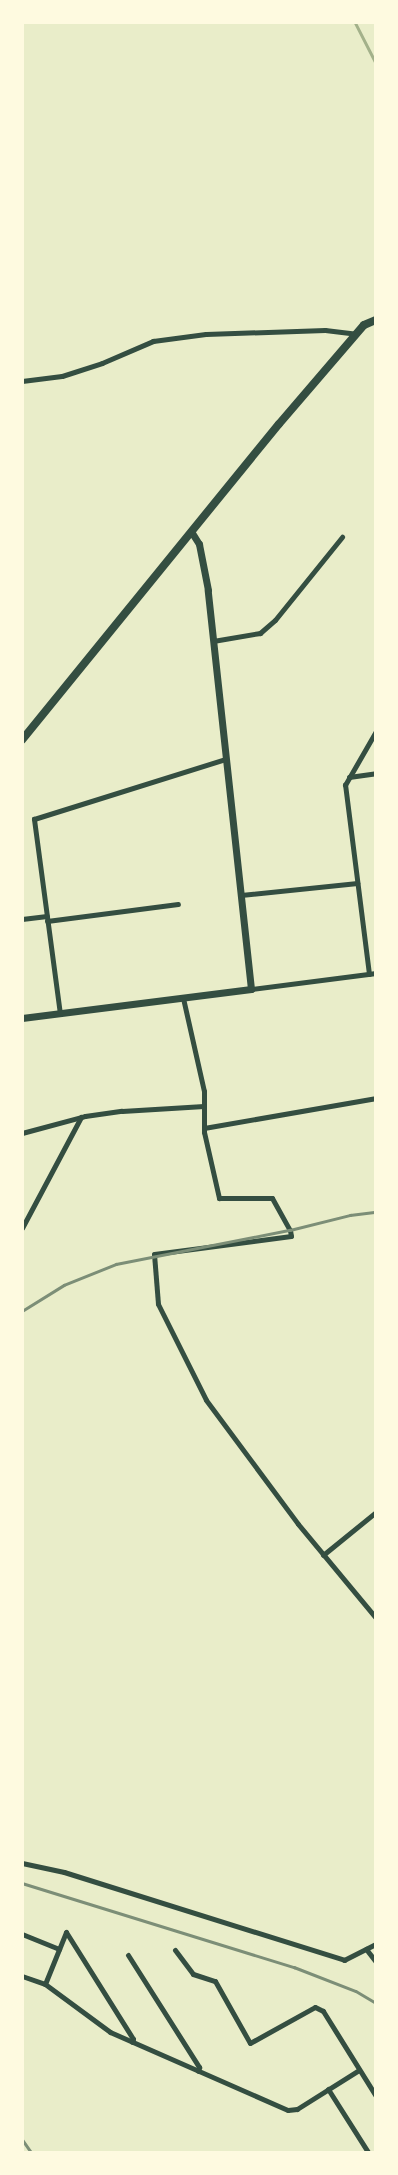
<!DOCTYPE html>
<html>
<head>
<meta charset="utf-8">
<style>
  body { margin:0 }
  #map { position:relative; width:398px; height:2175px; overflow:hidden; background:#e9edc9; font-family:"DejaVu Sans",sans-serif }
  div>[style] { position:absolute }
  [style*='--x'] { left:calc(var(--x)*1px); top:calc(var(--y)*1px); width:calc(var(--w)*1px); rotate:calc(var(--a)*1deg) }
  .stream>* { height:2.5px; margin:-1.25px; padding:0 1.25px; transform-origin:1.25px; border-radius:1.25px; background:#a3b18a }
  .minor>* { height:5px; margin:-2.5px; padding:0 2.5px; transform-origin:2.5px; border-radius:2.5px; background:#344e41 }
  .tertiary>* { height:7px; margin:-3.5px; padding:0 3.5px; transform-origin:3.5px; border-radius:3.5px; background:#344e41 }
  .secondary>* { height:8px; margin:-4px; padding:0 4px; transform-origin:4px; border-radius:4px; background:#344e41 }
  .rail>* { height:2.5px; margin:-1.25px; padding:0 1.25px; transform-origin:1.25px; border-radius:1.25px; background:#7c8e77 }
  span { translate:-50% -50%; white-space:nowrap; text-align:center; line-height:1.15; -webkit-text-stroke:5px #fefae0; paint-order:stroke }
  .frame { position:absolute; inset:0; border:24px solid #fefae0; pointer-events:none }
</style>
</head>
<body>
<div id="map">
  <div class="stream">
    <i style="--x:355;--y:22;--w:46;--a:62.9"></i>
  </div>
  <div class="minor">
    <i style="--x:22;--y:381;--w:40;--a:-7.1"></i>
    <i style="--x:62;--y:376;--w:42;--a:-18"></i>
    <i style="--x:102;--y:363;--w:56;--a:-23.3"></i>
    <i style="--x:153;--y:341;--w:53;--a:-7.5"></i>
    <i style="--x:206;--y:334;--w:119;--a:-1.9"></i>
    <i style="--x:325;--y:330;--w:31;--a:7"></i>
    <i style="--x:213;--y:641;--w:48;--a:-9.7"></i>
    <i style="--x:260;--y:633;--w:20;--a:-41"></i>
    <i style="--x:275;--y:620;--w:107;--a:-51.1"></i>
    <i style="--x:349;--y:777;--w:27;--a:-8"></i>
    <i style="--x:241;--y:895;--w:117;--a:-5.9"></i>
    <i style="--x:22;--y:919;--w:25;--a:-7"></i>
    <i style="--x:47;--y:921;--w:132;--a:-7.4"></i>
    <i style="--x:369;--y:974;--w:191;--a:-97.2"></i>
    <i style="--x:345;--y:785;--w:62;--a:-60.1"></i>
    <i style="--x:251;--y:989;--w:126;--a:-7.3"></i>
    <i style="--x:183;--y:998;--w:95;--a:77.3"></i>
    <i style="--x:204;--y:1091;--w:41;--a:90"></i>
    <i style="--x:204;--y:1132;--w:68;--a:77.2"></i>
    <i style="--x:219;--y:1198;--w:53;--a:0"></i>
    <i style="--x:272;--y:1198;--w:37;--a:61"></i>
    <i style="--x:290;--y:1230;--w:6;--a:81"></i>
    <i style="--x:291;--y:1236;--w:138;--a:172.5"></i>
    <i style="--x:154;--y:1254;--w:50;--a:85.4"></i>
    <i style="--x:158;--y:1304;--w:107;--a:63.4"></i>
    <i style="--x:206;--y:1400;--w:154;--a:53.4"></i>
    <i style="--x:298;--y:1524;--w:122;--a:50.3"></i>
    <i style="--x:60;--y:1014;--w:197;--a:-97.6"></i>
    <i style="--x:34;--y:819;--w:201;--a:-17.4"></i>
    <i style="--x:204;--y:1128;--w:175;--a:-9.9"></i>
    <i style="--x:22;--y:1133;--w:65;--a:-15.1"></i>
    <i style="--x:85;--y:1116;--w:37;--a:-8"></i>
    <i style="--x:122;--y:1111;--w:82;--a:-3.5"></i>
    <i style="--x:22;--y:1228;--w:126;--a:-62"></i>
    <i style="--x:323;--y:1555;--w:68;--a:-39.1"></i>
    <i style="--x:22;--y:1863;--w:43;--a:12.1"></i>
    <i style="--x:64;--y:1872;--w:294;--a:17.4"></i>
    <i style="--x:344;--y:1960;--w:36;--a:-27"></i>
    <i style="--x:66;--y:1932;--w:126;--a:57.9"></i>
    <i style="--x:133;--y:2039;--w:3;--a:108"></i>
    <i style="--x:22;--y:1934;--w:40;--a:22"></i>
    <i style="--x:366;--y:1949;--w:16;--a:52"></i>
    <i style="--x:175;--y:1950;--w:30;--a:53"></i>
    <i style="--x:193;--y:1974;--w:23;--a:18"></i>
    <i style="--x:215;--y:1981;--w:71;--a:60.6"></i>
    <i style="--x:250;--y:2043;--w:74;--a:-29"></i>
    <i style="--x:315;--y:2007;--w:9;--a:27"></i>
    <i style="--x:323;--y:2011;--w:100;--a:58.1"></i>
    <i style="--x:128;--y:1955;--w:133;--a:57.6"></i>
    <i style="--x:199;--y:2067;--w:4;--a:104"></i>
    <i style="--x:22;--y:1976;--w:24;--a:19"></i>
    <i style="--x:45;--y:1984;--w:81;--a:36.4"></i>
    <i style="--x:110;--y:2032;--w:194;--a:23.7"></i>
    <i style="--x:288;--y:2110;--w:9;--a:-6"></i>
    <i style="--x:297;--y:2109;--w:73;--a:-32.2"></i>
    <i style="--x:45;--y:1984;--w:56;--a:-68"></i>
    <i style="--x:328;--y:2089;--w:75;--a:57.6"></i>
  </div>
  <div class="tertiary">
    <i style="--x:22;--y:1018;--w:231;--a:-7.2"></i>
    <i style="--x:251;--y:989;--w:401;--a:-96.2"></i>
    <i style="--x:208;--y:590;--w:47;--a:-101.1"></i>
    <i style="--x:199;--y:544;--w:15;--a:-122"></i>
  </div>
  <div class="secondary">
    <i style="--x:22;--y:740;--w:407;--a:-50.9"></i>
    <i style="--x:279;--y:424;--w:130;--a:-49.4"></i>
    <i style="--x:364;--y:325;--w:13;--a:-23"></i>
  </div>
  <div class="rail">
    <i style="--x:22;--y:1311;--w:49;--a:-31.8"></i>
    <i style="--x:64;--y:1285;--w:56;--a:-22"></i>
    <i style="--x:116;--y:1264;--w:177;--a:-11.1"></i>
    <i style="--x:290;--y:1230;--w:62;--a:-14"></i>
    <i style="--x:350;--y:1215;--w:26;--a:-7"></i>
    <i style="--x:22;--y:1883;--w:285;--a:17.2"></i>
    <i style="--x:294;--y:1967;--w:66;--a:21.2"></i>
    <i style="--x:356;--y:1991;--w:23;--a:31"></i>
    <i style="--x:22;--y:2139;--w:16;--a:55"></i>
  </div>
  <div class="frame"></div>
</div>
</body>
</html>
